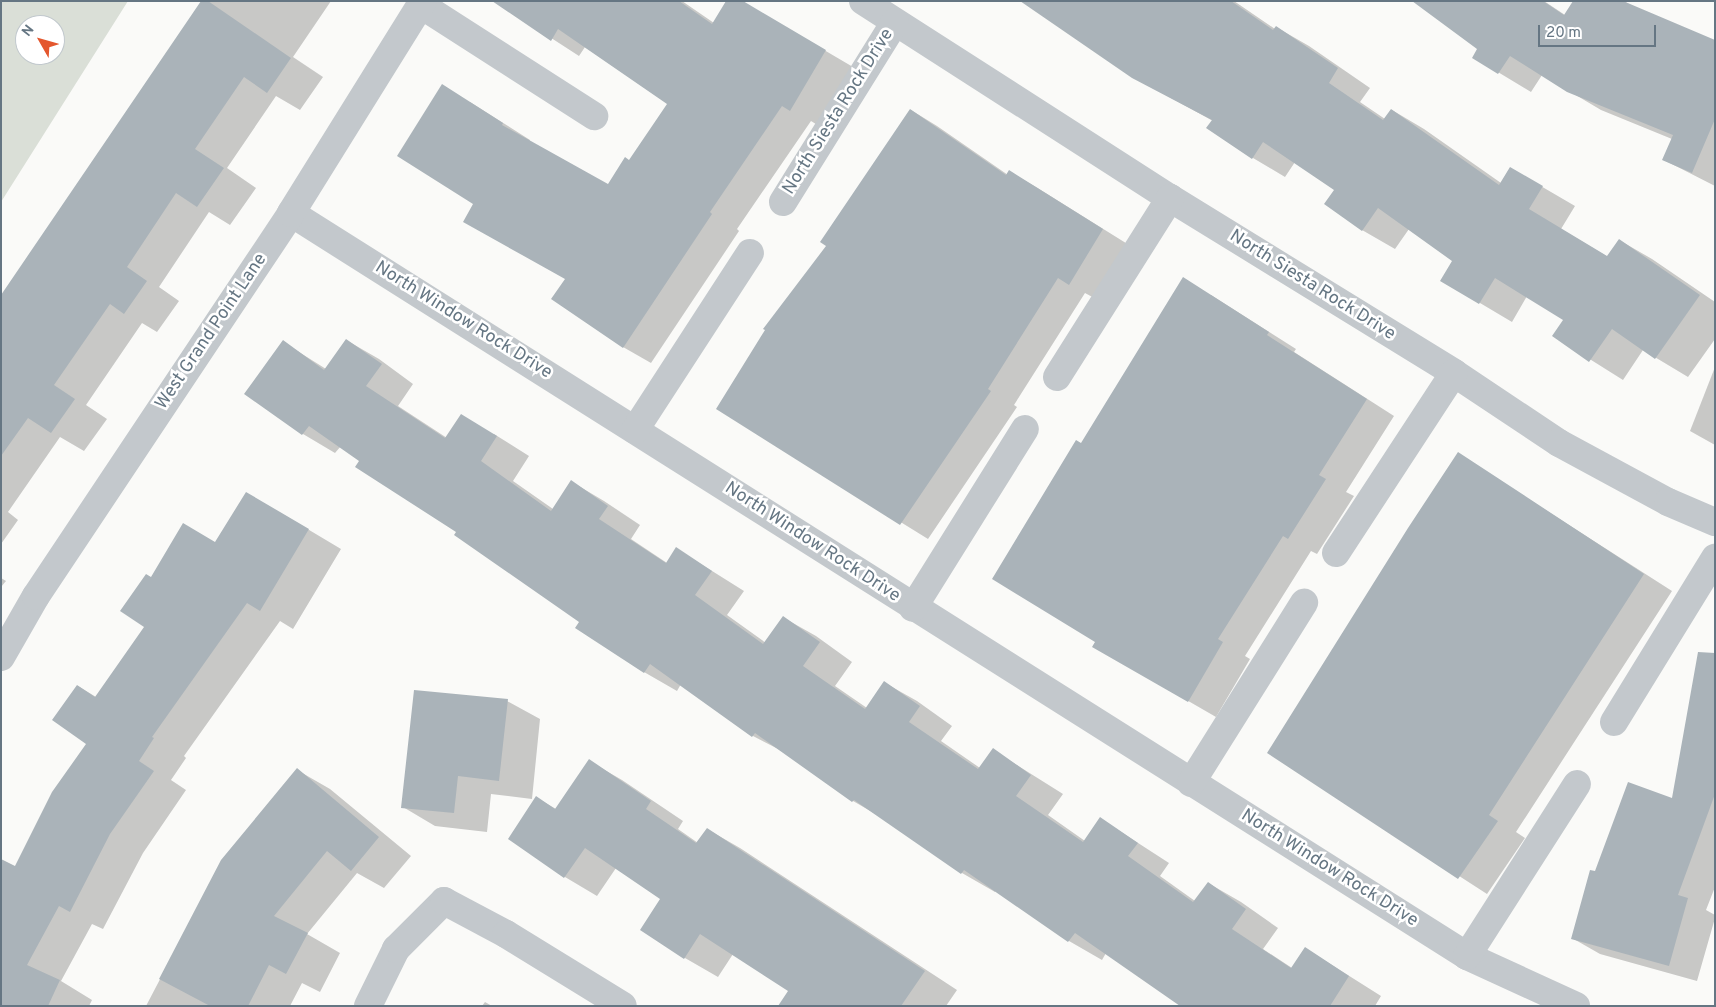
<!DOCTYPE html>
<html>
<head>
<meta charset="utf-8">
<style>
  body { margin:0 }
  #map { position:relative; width:1716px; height:1007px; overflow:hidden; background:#fafaf8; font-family:Overpass,sans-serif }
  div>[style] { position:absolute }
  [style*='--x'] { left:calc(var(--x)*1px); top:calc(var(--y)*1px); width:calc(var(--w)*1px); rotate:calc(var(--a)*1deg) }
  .green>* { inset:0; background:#dadfd7 }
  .shadow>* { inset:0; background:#0003 }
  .building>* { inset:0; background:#aab3b9 }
  .minor>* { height:28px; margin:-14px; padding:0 14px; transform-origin:14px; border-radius:14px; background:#c3c8cc }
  span { translate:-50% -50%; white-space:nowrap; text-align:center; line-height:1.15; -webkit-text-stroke:5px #fff; paint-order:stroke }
  .street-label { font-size:18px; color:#657683 }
  .frame { position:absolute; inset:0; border:2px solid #657683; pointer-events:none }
  .north { position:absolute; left:15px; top:15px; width:50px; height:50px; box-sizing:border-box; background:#fff; border:1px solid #c1c8cd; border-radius:50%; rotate:308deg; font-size:14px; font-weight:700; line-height:20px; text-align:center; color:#657683 }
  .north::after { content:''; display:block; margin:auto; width:18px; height:22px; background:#e4572e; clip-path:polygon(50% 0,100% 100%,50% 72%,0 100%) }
  .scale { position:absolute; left:1538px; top:25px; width:118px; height:22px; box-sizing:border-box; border:2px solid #657683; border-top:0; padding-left:6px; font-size:15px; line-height:18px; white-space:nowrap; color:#657683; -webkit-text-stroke:4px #fff; paint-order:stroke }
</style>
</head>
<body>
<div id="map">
  <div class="green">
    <i style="clip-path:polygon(evenodd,1px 1px,128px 1px,1px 202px,1px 1px,25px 25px,55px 25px,55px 55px,25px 55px,25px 25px)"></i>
  </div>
  <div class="shadow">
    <i style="clip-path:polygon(203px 1px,331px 1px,293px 57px,323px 77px,300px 110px,276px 96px,227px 168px,256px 188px,230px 225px,209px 212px,159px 287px,179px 301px,157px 332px,142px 323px,86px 405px,107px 419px,84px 451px,60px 437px,8px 512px,18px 520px,1px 544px,1px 316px)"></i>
    <i style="clip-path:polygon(494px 1px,682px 1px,714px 23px,741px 1px,853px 67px,819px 126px,811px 121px,737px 229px,739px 231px,651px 363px,623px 347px,566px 279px,475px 204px,470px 102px,530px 140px,529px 142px,608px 186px,630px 161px,668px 104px,585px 47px,579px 56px)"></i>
    <i style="clip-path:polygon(1022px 1px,1234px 1px,1275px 29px,1276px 27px,1309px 46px,1370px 88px,1360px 102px,1385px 119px,1392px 110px,1424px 129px,1501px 183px,1510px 168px,1575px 206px,1561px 229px,1608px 257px,1619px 240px,1652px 259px,1715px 302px,1715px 339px,1688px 377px,1643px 350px,1623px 380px,1553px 336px,1565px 319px,1527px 296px,1512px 322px,1480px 303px,1454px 260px,1409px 229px,1395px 249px,1362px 230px,1336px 190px,1295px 162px,1285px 177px,1253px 158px,1208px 128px,1213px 121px,1133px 77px)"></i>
    <i style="clip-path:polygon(1414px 1px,1544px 1px,1565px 15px,1574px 1px,1624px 1px,1635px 8px,1715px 41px,1715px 186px,1664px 160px,1672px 139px,1601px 110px,1542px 75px,1531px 92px,1473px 57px,1479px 49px)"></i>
    <i style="clip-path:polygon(911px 110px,937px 126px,1008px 175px,1010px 172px,1036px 187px,1129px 245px,1096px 299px,1085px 293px,1014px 405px,1017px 407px,928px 539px,718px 409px,828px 246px)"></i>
    <i style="clip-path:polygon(1211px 295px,1296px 349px,1294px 352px,1394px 416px,1346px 492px,1354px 496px,1317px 554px,1311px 551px,1245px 656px,1250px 659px,1216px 717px,1093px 646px,1096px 641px,1081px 445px)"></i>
    <i style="clip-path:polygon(346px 340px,379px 359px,413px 384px,398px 406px,447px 438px,494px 434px,529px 456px,513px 481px,553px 509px,572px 482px,604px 501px,640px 525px,631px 539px,667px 563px,677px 549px,744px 591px,727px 615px,766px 643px,784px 618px,816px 636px,852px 662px,835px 686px,867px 708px,885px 683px,917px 701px,952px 726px,941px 741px,980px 768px,993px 750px,1063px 794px,1048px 815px,1085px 841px,1101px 819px,1169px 863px,1160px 876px,1195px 901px,1208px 883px,1241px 902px,1278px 928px,1263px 949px,1292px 968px,1305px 948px,1381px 996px,1375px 1006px,1182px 1006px,1106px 953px,1102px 960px,1069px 941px,996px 890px,995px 892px,962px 873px,886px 820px,853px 801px,786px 753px,753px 736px,681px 684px,677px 691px,644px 672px,581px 622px,341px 446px,335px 453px,303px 434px,246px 393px,283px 342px,326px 369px)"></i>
    <i style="clip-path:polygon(1715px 367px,1715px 445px,1690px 431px)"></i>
    <i style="clip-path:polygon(1458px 454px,1672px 591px,1516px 832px,1525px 838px,1487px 894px,1269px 753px)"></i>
    <i style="clip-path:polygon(279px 512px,341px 549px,293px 629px,280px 621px,184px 756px,186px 758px,171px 780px,186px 790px,143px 853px,103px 929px,92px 924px,61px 981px,92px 1000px,89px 1006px,1px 1006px,15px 867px,88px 743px,78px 686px,96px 697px,146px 627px,151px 579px)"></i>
    <i style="clip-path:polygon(1px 578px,6px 581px,1px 587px)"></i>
    <i style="clip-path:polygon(1715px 684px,1715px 887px,1706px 910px,1715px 915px,1715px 918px,1697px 981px,1600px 954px,1572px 938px,1596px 873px,1673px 800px)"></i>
    <i style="clip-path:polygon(507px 701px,540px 719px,532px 799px,491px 794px,487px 832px,435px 826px,403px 807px)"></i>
    <i style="clip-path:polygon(589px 761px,622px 780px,683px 821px,678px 829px,698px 843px,707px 829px,740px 848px,957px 990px,946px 1006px,780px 1006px,790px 991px,733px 954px,718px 977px,685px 958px,642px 930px,662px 899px,616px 868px,597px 896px,565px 877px,537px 798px,556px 809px)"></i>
    <i style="clip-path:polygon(297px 770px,330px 789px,411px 856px,384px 888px,357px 873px,307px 934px,340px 953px,320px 992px,302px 983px,290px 1006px,146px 1006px,222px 861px)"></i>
    <i style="clip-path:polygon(485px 1002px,492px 1006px,482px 1006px)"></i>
  </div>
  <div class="building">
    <i style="clip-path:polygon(201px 1px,208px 1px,291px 58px,267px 93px,244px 77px,195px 149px,224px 168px,197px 207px,176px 193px,127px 267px,147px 281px,124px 314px,110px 304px,54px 385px,75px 399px,51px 433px,28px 418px,1px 456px,1px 295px)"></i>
    <i style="clip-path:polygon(492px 1px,679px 1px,712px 24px,726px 1px,743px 1px,826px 50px,790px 111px,782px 106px,710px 212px,712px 214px,623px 348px,551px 299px,565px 279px,463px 222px,473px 204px,397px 156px,442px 84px,503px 123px,502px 125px,608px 184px,625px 157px,629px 160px,667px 104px,558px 29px,551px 41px)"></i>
    <i style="clip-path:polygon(1020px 1px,1231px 1px,1273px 30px,1276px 26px,1338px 68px,1329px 83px,1383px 120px,1391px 109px,1499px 185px,1510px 167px,1543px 186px,1529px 209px,1607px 256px,1619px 239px,1700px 295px,1655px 359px,1612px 329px,1589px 362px,1552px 336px,1563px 320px,1495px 278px,1479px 304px,1440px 281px,1452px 261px,1378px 208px,1362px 231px,1324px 204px,1334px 190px,1263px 142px,1252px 159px,1206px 128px,1212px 120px,1132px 78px)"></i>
    <i style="clip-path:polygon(1412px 1px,1543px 1px,1564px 15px,1573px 1px,1623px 1px,1715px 40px,1715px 119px,1692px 173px,1662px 160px,1673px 135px,1567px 92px,1510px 56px,1498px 74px,1472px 58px,1477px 49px)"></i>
    <i style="clip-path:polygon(910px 109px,1006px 175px,1009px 170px,1103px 229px,1069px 285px,1058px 278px,988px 389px,991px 391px,900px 525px,716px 409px,765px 330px,763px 329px,826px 246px,820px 242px)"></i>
    <i style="clip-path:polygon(1183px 277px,1269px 332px,1267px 335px,1367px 399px,1319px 475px,1326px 479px,1288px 539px,1283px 536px,1218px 639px,1223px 642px,1188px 702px,1092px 647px,1095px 642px,992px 579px,1076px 440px,1081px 443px)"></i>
    <i style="clip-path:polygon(346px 339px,382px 364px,366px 386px,445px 438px,461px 414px,497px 436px,481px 461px,551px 511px,571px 480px,608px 506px,599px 519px,666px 563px,676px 547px,712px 571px,695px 595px,763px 644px,783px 616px,820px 642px,803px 666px,865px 709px,884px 681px,920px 706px,909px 722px,978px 769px,993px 748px,1031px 775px,1016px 796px,1083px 842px,1100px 817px,1138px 843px,1128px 856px,1193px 902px,1208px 882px,1246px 909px,1232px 929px,1291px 968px,1305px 947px,1349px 976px,1330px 1006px,1180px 1006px,1075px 933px,1068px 942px,964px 870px,961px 874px,854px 800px,852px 802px,755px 733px,752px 737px,650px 664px,644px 673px,575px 628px,579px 622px,454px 535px,456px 532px,355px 467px,359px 461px,309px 426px,302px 435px,244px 394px,283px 340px,324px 370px)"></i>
    <i style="clip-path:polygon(1458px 452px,1644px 574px,1489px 815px,1498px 821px,1458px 879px,1267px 753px,1408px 528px)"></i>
    <i style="clip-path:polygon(246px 492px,309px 529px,260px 611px,247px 603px,152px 737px,154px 738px,139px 761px,154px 771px,110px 834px,70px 912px,59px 906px,27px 965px,60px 980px,48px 1006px,1px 1006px,1px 859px,15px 866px,52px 792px,86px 744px,52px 720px,77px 685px,95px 697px,144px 627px,120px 611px,146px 574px,151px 577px,183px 523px,215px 542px)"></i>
    <i style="clip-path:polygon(1698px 652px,1715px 653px,1715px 794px,1678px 895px,1688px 898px,1669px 966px,1571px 939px,1590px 870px,1595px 871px,1628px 782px,1672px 798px)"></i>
    <i style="clip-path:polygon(414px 690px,508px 699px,499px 781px,458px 776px,454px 813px,401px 808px)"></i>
    <i style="clip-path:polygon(589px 759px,651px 801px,646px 809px,696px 843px,707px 828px,925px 971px,901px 1006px,778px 1006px,788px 991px,700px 934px,684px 959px,640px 930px,660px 899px,585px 848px,564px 878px,508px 839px,536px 796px,555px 809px)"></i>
    <i style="clip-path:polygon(297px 768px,379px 837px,351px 871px,327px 851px,274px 916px,308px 933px,286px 974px,269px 965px,248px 1006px,210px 1006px,159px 979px,221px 860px)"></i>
  </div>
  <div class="minor">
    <i style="--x:863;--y:1;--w:365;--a:32.7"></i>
    <i style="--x:1170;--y:198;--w:334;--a:31.6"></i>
    <i style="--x:1454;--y:373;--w:126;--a:33.7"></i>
    <i style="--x:1559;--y:443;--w:124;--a:28.4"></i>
    <i style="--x:1668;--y:502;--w:51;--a:23.1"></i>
    <i style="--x:421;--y:5;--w:206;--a:32.7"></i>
    <i style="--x:783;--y:202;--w:212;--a:-58.1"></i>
    <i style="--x:291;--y:213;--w:1391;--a:32.28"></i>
    <i style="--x:1467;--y:956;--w:120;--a:24.6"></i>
    <i style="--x:1057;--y:377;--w:212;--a:-57.7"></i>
    <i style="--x:635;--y:430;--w:211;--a:-57"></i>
    <i style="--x:1336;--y:553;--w:215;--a:-56.8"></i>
    <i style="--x:913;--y:608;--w:211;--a:-58"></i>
    <i style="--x:1;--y:657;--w:70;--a:-60.2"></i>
    <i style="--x:36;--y:596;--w:460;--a:-56.3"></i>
    <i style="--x:291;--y:213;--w:250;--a:-58.1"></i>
    <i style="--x:1614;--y:722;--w:193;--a:-58.4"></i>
    <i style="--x:1191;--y:783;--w:213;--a:-57.9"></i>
    <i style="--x:1467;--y:956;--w:204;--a:-57.4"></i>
    <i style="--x:368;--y:1006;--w:64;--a:-63.8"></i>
    <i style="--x:396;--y:949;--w:68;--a:-45"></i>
    <i style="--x:444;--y:901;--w:70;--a:28"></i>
    <i style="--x:506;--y:934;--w:137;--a:31.6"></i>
  </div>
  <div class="street-label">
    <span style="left:839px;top:112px;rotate:-58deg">North Siesta Rock Drive</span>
    <span style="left:1312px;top:286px;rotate:32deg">North Siesta Rock Drive</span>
    <span style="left:463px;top:321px;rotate:32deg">North Window Rock Drive</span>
    <span style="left:212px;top:332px;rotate:-56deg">West Grand Point Lane</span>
    <span style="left:812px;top:543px;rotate:33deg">North Window Rock Drive</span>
    <span style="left:1329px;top:869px;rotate:32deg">North Window Rock Drive</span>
  </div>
  <div class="frame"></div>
  <div class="north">N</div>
  <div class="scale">20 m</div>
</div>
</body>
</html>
